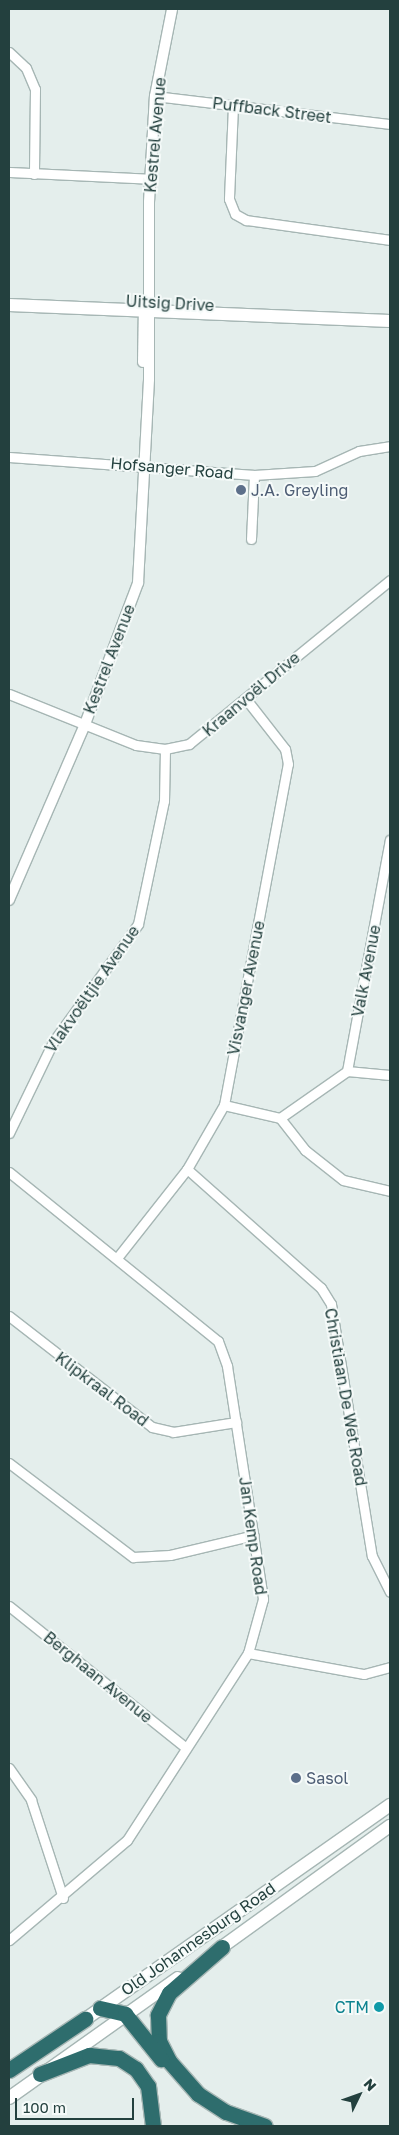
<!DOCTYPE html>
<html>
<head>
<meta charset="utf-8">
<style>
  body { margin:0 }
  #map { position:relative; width:399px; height:2135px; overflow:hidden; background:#e4eeec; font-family:"Golos Text",sans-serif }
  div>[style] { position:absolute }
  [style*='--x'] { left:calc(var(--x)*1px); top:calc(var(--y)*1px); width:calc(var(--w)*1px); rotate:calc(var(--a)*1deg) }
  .roads { filter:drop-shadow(1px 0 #a6b6b4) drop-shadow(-1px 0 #a6b6b4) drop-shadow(0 1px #a6b6b4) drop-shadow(0 -1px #a6b6b4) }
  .minor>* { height:9px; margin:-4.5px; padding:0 4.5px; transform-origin:4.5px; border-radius:4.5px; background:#fff }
  .tertiary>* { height:10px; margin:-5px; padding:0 5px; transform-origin:5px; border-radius:5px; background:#fff }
  .secondary>* { height:12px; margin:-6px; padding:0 6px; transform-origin:6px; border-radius:6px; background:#fff }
  .motorway>* { height:15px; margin:-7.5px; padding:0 7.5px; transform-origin:7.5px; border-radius:7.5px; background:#2e6d6d }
  .dots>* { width:14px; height:14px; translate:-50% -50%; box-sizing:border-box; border:2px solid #f5faf9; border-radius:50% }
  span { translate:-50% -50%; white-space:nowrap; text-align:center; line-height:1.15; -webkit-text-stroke:4px #f5faf9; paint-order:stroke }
  .street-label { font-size:16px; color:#23403e }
  .service-label { font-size:16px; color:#4e5e75 }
  .left { translate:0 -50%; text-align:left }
  .culture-label { font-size:16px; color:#0d838f }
  .right { translate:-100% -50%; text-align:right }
  .frame { position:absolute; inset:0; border:10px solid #23403e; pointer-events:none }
  .north { position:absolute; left:334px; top:2070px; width:50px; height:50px; -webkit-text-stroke:4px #f5faf9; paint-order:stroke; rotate:48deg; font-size:14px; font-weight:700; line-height:20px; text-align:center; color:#23403e }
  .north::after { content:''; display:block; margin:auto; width:18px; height:22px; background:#23403e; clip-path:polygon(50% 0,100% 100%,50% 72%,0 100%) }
  .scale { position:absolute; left:15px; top:2098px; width:119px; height:22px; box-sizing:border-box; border:2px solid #23403e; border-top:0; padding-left:6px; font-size:15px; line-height:18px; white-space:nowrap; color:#23403e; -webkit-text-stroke:4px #f5faf9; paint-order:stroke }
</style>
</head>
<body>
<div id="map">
  <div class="roads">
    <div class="minor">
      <i style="--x:9;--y:52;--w:23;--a:43"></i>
      <i style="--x:26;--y:68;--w:23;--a:67"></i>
      <i style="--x:35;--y:89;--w:85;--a:90.7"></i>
      <i style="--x:155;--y:96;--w:237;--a:6.8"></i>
      <i style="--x:233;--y:106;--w:93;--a:92.5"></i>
      <i style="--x:229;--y:199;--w:16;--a:68"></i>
      <i style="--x:235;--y:214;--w:13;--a:29"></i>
      <i style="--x:246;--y:220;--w:145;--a:7.9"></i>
      <i style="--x:9;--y:172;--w:141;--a:2.8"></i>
      <i style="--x:9;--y:457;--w:246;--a:4.2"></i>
      <i style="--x:254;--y:475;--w:61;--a:-3.8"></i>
      <i style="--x:315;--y:471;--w:48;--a:-24.4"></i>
      <i style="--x:359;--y:451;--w:31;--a:-9"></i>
      <i style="--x:251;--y:539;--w:64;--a:-87.3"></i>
      <i style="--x:9;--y:694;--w:137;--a:21.9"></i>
      <i style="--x:136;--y:745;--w:29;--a:8"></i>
      <i style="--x:165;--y:749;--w:25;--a:-12"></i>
      <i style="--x:189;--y:744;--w:259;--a:-39.2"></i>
      <i style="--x:347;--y:1071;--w:235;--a:-79.5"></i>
      <i style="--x:224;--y:1105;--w:57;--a:13.1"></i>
      <i style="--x:280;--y:1118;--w:82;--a:-35"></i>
      <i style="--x:347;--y:1071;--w:43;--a:5.3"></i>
      <i style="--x:280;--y:1118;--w:41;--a:52"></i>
      <i style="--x:305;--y:1150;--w:48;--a:38.3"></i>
      <i style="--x:343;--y:1180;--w:48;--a:13.2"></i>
      <i style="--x:9;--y:1133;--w:101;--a:-64.2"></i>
      <i style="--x:53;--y:1042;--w:145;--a:-54.2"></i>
      <i style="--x:138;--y:924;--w:126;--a:-78.1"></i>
      <i style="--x:164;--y:801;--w:52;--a:-88.9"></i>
      <i style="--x:187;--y:1169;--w:179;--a:41.6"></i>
      <i style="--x:321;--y:1288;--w:19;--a:58"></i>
      <i style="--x:331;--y:1304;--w:255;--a:80.8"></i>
      <i style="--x:372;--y:1556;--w:40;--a:63.4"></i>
      <i style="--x:9;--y:1172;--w:269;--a:39"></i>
      <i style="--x:218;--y:1341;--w:27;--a:70"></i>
      <i style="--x:227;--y:1366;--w:236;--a:81.2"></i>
      <i style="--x:263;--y:1599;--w:56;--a:105.5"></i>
      <i style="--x:248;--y:1653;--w:223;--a:122.9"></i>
      <i style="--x:127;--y:1840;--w:155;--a:139.7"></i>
      <i style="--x:117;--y:1258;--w:113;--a:-51.8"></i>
      <i style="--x:187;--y:1169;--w:74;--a:-60"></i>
      <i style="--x:224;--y:1105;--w:347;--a:-79.4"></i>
      <i style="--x:288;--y:764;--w:15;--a:-101"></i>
      <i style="--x:285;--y:749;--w:63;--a:-128"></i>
      <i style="--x:9;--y:1316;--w:181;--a:37.8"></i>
      <i style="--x:152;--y:1427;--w:22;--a:13"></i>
      <i style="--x:173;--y:1432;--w:64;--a:-9"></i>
      <i style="--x:9;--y:1463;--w:156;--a:37.2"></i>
      <i style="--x:133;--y:1557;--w:37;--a:-3"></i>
      <i style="--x:170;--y:1555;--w:86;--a:-13.4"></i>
      <i style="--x:9;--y:1606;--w:227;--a:38.7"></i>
      <i style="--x:248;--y:1653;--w:118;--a:10.3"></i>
      <i style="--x:364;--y:1674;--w:27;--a:-15"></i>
      <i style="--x:9;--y:1768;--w:39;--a:55"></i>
      <i style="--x:31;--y:1800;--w:103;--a:71.9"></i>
    </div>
    <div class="tertiary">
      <i style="--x:143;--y:362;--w:58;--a:-89"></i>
      <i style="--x:9;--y:900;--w:192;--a:-66.6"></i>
      <i style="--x:85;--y:724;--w:151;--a:-69.4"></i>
      <i style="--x:138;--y:583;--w:204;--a:-86.9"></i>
      <i style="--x:149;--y:379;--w:177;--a:-90"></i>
      <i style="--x:149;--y:202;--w:106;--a:-86.8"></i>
      <i style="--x:155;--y:96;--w:89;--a:-78.9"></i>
    </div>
    <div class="secondary">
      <i style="--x:9;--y:305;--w:381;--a:2.4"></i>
      <i style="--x:215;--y:1952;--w:216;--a:-35.8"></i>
      <i style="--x:77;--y:2025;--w:383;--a:-35.1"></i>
      <i style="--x:9;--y:2098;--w:207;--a:-35.4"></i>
    </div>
    <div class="motorway">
      <i style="--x:222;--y:1947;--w:70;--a:139"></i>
      <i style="--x:169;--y:1993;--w:25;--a:117"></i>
      <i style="--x:158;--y:2015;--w:26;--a:88"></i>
      <i style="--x:159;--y:2041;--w:22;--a:63"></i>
      <i style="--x:169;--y:2061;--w:44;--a:48.7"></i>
      <i style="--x:198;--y:2094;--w:33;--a:33"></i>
      <i style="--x:226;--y:2112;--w:41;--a:19.7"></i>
      <i style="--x:100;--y:2008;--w:26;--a:13"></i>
      <i style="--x:125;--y:2014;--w:58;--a:51.3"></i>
      <i style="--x:9;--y:2070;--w:92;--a:-33.9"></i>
      <i style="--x:40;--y:2074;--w:53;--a:-21.2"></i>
      <i style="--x:89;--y:2055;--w:30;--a:6"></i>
      <i style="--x:119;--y:2058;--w:20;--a:33"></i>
      <i style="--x:136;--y:2069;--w:21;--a:55"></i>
      <i style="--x:148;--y:2086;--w:40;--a:82.9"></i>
    </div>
  </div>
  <div class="dots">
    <i style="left:241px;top:490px;background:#5c6f8a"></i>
    <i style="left:296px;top:1778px;background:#5c6f8a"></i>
    <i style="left:379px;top:2007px;background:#0f9aa8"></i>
  </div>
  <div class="street-label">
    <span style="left:272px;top:110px;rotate:7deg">Puffback Street</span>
    <span style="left:155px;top:135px;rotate:-85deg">Kestrel Avenue</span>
    <span style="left:170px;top:303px;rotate:3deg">Uitsig Drive</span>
    <span style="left:172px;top:468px;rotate:5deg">Hofsanger Road</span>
    <span style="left:109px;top:659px;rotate:-69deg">Kestrel Avenue</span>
    <span style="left:251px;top:694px;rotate:-40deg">Kraanvoël Drive</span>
    <span style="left:366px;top:971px;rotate:-79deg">Valk Avenue</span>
    <span style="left:246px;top:988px;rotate:-79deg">Visvanger Avenue</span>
    <span style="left:92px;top:989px;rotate:-55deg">Vlakvoëltjie Avenue</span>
    <span style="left:102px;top:1389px;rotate:37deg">Klipkraal Road</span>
    <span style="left:346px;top:1397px;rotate:80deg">Christiaan De Wet Road</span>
    <span style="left:253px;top:1536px;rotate:82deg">Jan Kemp Road</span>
    <span style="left:98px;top:1677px;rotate:39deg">Berghaan Avenue</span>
    <span style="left:198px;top:1939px;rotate:-35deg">Old Johannesburg Road</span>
  </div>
  <div class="service-label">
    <span class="left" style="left:251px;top:490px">J.A. Greyling</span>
    <span class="left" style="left:306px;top:1778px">Sasol</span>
  </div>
  <div class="culture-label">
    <span class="right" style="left:369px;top:2007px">CTM</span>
  </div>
  <div class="frame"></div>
  <div class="north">N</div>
  <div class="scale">100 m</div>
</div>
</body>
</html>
